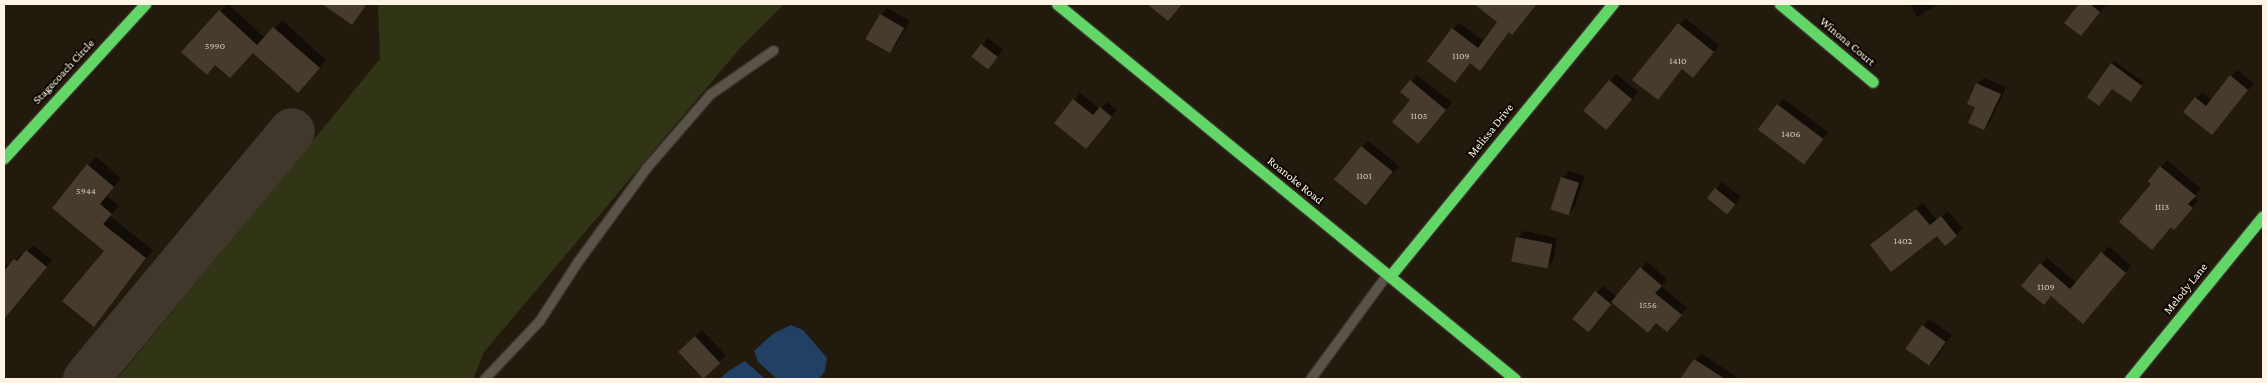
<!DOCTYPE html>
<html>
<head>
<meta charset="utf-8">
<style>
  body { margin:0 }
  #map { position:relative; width:2267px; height:383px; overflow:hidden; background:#221a0c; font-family:"Crimson Pro",serif }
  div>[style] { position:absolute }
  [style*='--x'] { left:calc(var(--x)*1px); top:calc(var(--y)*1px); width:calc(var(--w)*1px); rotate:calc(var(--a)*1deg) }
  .green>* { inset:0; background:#323515 }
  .water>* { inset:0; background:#224064 }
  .shadow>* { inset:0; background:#0007; transform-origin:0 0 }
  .taxiway>* { height:46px; margin:-23px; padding:0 23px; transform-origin:23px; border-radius:23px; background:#40382c }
  .building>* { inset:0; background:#463b2d; transform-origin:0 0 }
  .roads { filter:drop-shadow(1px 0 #3b342c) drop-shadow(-1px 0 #3b342c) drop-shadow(0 1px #3b342c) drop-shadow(0 -1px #3b342c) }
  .lane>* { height:9px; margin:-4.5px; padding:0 4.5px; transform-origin:4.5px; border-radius:4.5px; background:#595349 }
  .fast>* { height:11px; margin:-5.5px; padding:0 5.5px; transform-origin:5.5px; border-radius:5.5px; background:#63d668 }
  span { translate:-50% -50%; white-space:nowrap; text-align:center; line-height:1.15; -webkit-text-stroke:4px #0d0802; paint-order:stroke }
  .number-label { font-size:10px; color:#cfc6b7 }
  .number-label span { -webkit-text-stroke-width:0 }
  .street-label { font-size:12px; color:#fdf4e5 }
  .frame { position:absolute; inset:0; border:5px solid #fdf4e5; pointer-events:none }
</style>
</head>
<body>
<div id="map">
  <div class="green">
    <i style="clip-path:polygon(378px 4px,784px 4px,741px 47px,484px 352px,473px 379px,117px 379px,380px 59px)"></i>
  </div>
  <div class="water">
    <i style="clip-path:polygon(791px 325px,803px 330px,827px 358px,825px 371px,819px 379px,777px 379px,758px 362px,754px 351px,774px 333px)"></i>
    <i style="clip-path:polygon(745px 361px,765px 379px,720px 379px,727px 372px)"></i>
  </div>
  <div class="shadow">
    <i style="clip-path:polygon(228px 4px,265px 38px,282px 20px,326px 60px,305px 83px,254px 52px,216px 64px,183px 52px)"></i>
    <i style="clip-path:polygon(324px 4px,368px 4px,352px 23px)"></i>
    <i style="clip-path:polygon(1489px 4px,1537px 4px,1518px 27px,1510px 31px,1480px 69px,1471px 62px,1455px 81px,1453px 29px,1459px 23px,1484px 41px,1498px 22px,1483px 10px)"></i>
    <i style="clip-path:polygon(1910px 4px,1939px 4px,1917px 17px)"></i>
    <i style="clip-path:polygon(2080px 4px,2106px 5px,2081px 35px,2065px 22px)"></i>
    <i style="clip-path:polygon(887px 8px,910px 21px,896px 45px,890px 51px,881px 15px)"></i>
    <i style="clip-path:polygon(1685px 18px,1719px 45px,1699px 70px,1683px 68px,1664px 92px,1634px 80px)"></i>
    <i style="clip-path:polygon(988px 38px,1003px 50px,993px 62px,972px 57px)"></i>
    <i style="clip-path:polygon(2114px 61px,2144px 82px,2133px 98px,2112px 64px)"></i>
    <i style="clip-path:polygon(2237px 70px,2254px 83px,2212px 134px,2196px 98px,2202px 92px,2212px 100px)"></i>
    <i style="clip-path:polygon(1616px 74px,1638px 92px,1613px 122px,1586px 111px)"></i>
    <i style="clip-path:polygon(1417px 75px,1452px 103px,1424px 136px,1411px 100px,1411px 81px)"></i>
    <i style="clip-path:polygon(1984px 78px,2006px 87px,1990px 122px,1984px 129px,1976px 107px,1977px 84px)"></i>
    <i style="clip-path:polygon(1080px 93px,1100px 109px,1107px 102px,1117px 110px,1092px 141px,1056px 123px)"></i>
    <i style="clip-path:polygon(1784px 99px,1828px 132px,1804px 162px,1778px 105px)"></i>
    <i style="clip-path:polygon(1368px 141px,1399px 166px,1373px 197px,1362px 147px)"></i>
    <i style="clip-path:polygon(96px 157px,121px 178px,107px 196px,119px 206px,110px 216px,153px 250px,94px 325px,105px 251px,88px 165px)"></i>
    <i style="clip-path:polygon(2167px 160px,2201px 189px,2194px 197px,2198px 201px,2180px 222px,2149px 181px)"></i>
    <i style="clip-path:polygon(1569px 171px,1585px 176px,1575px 206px,1569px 213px,1562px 178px)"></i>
    <i style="clip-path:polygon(1722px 182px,1741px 197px,1733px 206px,1709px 198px)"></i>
    <i style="clip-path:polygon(1923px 203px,1937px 220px,1948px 211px,1963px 229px,1945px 244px,1937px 235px,1878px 239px)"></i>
    <i style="clip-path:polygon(1524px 231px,1557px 238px,1553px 261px,1546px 267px,1517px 238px)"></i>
    <i style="clip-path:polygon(33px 245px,52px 260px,4px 317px,4px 268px,8px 264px,10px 266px,22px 253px,24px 255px)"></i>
    <i style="clip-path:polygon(2109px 246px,2131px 266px,2090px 316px,2052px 295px,2041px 264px,2047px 258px,2077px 283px)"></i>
    <i style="clip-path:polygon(1647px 262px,1667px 279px,1661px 286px,1687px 308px,1673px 325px,1657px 322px,1648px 331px,1613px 302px,1588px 330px,1574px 319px,1603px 286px,1617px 297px)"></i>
    <i style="left:1929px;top:319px;width:28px;height:36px;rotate:35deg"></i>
    <i style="left:702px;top:330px;width:35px;height:30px;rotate:47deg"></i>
    <i style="clip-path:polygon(1701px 353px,1740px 379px,1681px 379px)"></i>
  </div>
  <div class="taxiway">
    <i style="--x:86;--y:379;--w:322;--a:-50.3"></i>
  </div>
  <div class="building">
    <i style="clip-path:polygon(322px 4px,367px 4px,352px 25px)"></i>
    <i style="clip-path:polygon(1147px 4px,1182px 4px,1168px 21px)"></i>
    <i style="clip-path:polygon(1474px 4px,1537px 4px,1512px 35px,1509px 32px,1480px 71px,1470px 63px,1455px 83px,1427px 61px,1452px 28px,1478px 48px,1497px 22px)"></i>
    <i style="clip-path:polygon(2079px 4px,2090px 4px,2100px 12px,2081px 36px,2064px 23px)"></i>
    <i style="clip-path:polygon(219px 10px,257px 45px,273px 27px,320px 68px,298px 93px,253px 53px,230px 78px,215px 65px,207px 75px,181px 52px)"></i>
    <i style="left:880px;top:14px;width:28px;height:29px;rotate:30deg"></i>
    <i style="clip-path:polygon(1678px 23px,1714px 52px,1693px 78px,1682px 69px,1658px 100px,1632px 80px)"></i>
    <i style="left:981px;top:44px;width:21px;height:16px;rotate:37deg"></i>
    <i style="clip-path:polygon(2111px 63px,2142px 86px,2131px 102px,2112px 89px,2099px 106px,2087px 97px)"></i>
    <i style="clip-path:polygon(2230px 75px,2248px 90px,2212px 135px,2183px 112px,2195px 97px,2206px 106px)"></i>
    <i style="clip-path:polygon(1410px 80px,1446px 110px,1418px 144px,1392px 122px,1410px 100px,1400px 92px)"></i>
    <i style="left:1609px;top:80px;width:30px;height:40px;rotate:40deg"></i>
    <i style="clip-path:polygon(1976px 83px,2001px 94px,1984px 130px,1968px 123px,1975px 107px,1967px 104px)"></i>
    <i style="clip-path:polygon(1073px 99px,1093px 115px,1100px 107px,1112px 117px,1086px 149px,1054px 123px)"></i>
    <i style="left:1777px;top:104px;width:58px;height:32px;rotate:37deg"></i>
    <i style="left:1361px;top:146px;width:41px;height:43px;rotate:39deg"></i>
    <i style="clip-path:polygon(87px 164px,114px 187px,100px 204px,112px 214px,103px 224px,146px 258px,94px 327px,62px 301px,104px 251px,52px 208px)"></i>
    <i style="clip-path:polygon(2160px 166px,2196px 196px,2188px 204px,2193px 208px,2174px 230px,2171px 227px,2152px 250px,2119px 222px,2151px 184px,2148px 181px)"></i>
    <i style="left:1561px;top:177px;width:19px;height:34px;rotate:18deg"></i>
    <i style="left:1715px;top:188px;width:26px;height:13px;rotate:39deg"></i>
    <i style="clip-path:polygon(1916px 209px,1930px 225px,1941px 216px,1957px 236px,1945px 246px,1937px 236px,1891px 272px,1870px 245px)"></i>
    <i style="left:1516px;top:237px;width:37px;height:25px;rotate:11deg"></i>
    <i style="clip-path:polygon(26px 250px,47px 267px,4px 319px,4px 271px,14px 259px,17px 261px)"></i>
    <i style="clip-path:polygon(2101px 252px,2126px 273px,2083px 324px,2051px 296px,2044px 305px,2021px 286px,2040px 263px,2070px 289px)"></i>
    <i style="clip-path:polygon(1640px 267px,1662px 286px,1655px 293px,1682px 315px,1667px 332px,1656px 323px,1648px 333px,1611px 302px)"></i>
    <i style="left:1595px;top:291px;width:21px;height:36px;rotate:39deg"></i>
    <i style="left:1922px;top:325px;width:29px;height:29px;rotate:35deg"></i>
    <i style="left:695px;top:336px;width:37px;height:23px;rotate:47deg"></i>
    <i style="clip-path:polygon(1694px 359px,1725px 379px,1680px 379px)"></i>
  </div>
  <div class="roads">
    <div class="lane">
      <i style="--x:484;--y:379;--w:80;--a:-46.5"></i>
      <i style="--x:539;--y:321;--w:72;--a:-57"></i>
      <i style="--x:578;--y:261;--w:115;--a:-53.8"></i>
      <i style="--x:646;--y:168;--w:98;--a:-49.1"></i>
      <i style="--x:710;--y:94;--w:77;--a:-34.9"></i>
      <i style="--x:1310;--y:379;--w:130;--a:-53.7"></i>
    </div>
    <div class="fast">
      <i style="--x:1057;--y:4;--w:592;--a:39.31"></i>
      <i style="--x:1780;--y:4;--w:121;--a:40"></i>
      <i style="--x:4;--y:158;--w:209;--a:-47.5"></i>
      <i style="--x:1390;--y:276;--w:352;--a:-50.7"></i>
      <i style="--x:2130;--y:379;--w:210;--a:-50.8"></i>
    </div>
  </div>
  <div class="number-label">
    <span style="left:215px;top:46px">5990</span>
    <span style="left:1461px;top:56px">1109</span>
    <span style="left:1678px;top:61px">1410</span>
    <span style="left:1419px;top:116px">1105</span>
    <span style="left:1791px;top:134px">1406</span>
    <span style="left:1364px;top:176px">1101</span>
    <span style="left:86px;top:191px">5944</span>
    <span style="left:2162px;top:207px">1113</span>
    <span style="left:1903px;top:241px">1402</span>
    <span style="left:2046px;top:287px">1109</span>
    <span style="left:1648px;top:305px">1556</span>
  </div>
  <div class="street-label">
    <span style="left:1847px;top:42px;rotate:40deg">Winona Court</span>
    <span style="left:64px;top:72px;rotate:-47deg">Stagecoach Circle</span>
    <span style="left:1491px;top:131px;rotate:-51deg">Melissa Drive</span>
    <span style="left:1295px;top:181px;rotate:39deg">Roanoke Road</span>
    <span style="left:2186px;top:289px;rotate:-51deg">Melody Lane</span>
  </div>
  <div class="frame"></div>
</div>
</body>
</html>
